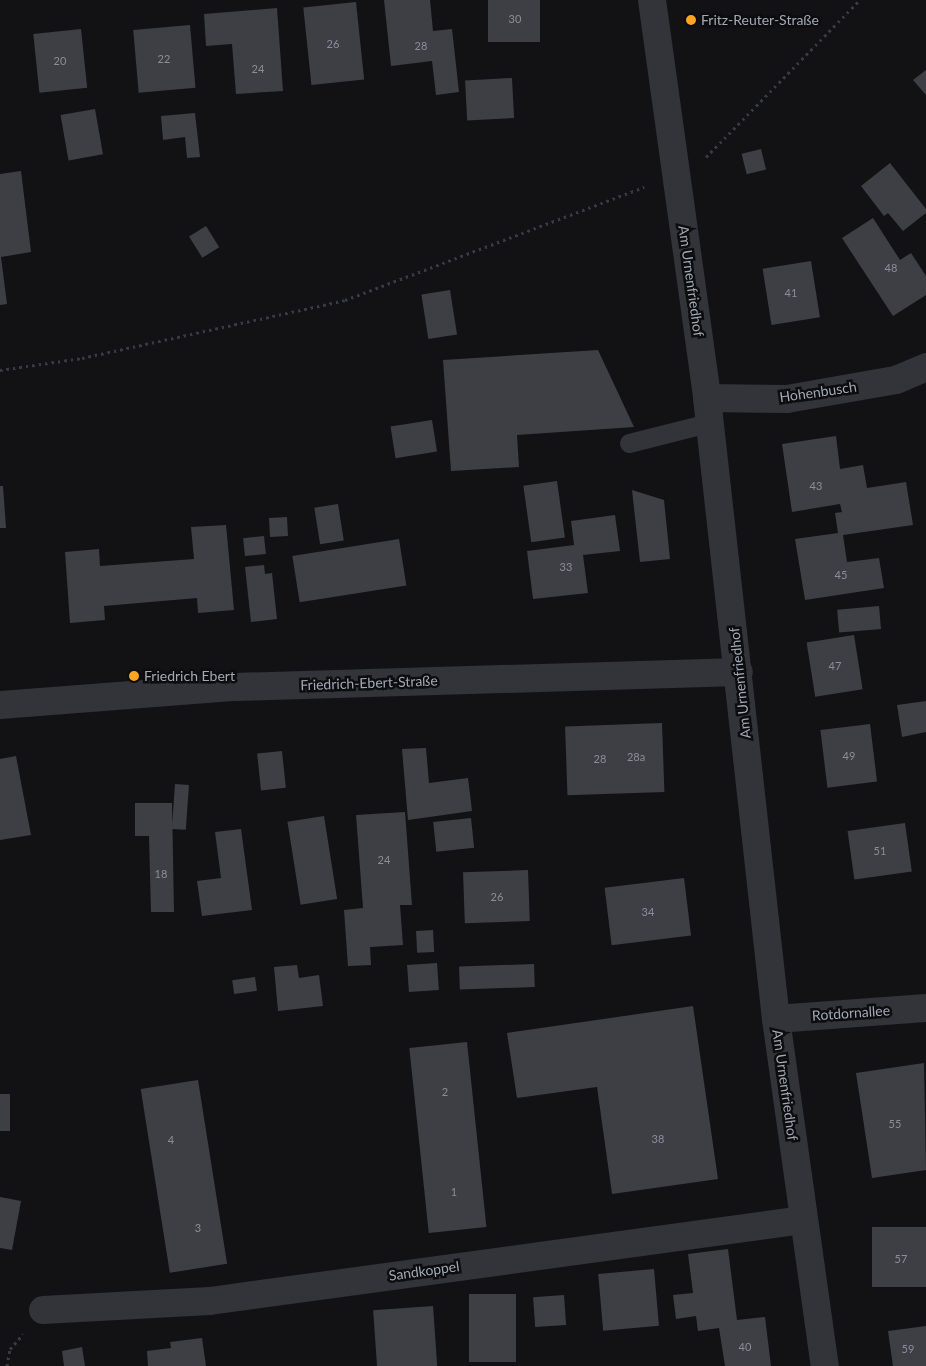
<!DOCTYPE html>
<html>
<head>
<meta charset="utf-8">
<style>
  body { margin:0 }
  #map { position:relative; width:926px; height:1366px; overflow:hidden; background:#121214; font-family:Lato,sans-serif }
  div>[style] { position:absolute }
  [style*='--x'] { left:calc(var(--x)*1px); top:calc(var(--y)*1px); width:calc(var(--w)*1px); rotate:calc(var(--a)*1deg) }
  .building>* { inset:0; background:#3e3f44; transform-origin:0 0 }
  .path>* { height:3px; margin-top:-1.5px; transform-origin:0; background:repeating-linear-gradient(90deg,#383b40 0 2.5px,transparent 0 6.5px) }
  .service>* { height:19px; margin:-9.5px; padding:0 9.5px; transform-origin:9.5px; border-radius:9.5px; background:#323439 }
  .minor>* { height:28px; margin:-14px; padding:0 14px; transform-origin:14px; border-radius:14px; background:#323439 }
  .dots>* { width:14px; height:14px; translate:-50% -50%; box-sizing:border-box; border:2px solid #0d0d0f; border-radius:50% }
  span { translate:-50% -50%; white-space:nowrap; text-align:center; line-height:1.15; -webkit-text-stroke:5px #0d0d0f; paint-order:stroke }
  .number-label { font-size:11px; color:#888e9a }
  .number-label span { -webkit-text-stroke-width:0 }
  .poi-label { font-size:14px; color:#a1a9b6 }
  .left { translate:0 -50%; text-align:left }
  .street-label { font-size:14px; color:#a1a9b6 }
</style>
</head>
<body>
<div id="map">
  <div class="building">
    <i style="clip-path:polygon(384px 0,430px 0,433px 31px,452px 29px,459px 92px,436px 95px,432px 61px,391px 66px)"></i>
    <i style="left:488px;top:0;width:52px;height:42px"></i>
    <i style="left:356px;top:2px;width:78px;height:53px;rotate:84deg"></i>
    <i style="clip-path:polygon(277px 8px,283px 91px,236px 94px,232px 44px,206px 46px,204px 14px)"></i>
    <i style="left:190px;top:25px;width:63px;height:57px;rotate:85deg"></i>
    <i style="left:81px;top:29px;width:59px;height:48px;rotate:84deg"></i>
    <i style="clip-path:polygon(926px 70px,926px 95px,913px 80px)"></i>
    <i style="left:512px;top:78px;width:40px;height:47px;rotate:87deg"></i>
    <i style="left:95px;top:109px;width:46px;height:35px;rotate:80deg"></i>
    <i style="clip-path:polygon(195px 113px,200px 157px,187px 158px,185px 137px,163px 140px,161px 116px)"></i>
    <i style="left:761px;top:149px;width:21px;height:20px;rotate:76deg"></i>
    <i style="clip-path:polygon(890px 163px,926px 209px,926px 213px,903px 231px,888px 213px,884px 216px,861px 186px)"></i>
    <i style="clip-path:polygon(21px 171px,31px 252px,1px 257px,7px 304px,0 305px,0 174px)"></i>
    <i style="clip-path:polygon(873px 218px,900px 260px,911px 253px,926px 276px,926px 295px,893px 316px,842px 238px)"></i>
    <i style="left:206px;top:226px;width:25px;height:20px;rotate:58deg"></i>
    <i style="left:811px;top:261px;width:57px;height:49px;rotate:81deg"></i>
    <i style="left:450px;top:290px;width:45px;height:29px;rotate:81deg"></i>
    <i style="clip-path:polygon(598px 350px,634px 427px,517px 435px,519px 467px,451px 471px,443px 360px)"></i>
    <i style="left:432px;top:420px;width:32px;height:42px;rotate:81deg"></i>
    <i style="clip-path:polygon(836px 436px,840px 469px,863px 465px,867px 488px,906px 482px,913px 525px,843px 535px,847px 562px,879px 558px,884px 588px,805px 600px,795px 539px,838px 533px,835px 513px,842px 512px,840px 504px,792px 512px,782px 444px)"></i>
    <i style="left:557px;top:481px;width:57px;height:34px;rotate:82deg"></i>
    <i style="clip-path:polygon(0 486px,3px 486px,6px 528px,0 528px)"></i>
    <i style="clip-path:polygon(632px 490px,664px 500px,670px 559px,640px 562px)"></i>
    <i style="left:338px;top:504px;width:37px;height:24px;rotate:81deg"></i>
    <i style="clip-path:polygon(615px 515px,620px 551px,583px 555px,588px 593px,533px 599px,527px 551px,574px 545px,571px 521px)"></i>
    <i style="left:287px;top:517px;width:19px;height:18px;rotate:87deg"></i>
    <i style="clip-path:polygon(226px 525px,234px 610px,198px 613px,197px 598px,104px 606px,105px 620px,70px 623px,65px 552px,99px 549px,100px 566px,194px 559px,191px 527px)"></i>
    <i style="left:264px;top:536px;width:18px;height:21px;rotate:84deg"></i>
    <i style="left:399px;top:539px;width:47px;height:108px;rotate:81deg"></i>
    <i style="clip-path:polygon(264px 565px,265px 574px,272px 573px,277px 619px,251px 622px,245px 567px)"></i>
    <i style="left:879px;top:606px;width:23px;height:42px;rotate:85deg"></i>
    <i style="left:854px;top:635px;width:55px;height:48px;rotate:81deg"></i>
    <i style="clip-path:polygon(926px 701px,926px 732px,902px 737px,897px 705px)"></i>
    <i style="left:662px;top:723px;width:69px;height:97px;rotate:88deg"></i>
    <i style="left:870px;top:724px;width:58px;height:50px;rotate:83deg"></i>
    <i style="clip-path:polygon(426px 748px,429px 783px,468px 778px,472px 811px,408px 820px,402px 749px)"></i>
    <i style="left:282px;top:751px;width:37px;height:25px;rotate:84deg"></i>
    <i style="clip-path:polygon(16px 756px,31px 835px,0 840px,0 759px)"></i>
    <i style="left:175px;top:784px;width:14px;height:45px;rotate:4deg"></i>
    <i style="clip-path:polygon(135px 803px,172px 803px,174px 912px,151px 912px,149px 836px,135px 836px)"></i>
    <i style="clip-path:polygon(405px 812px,412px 905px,400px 905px,403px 945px,370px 947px,371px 965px,348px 966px,344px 910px,363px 908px,356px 815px)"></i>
    <i style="left:324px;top:816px;width:84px;height:37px;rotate:81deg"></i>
    <i style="left:471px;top:818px;width:30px;height:38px;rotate:84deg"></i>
    <i style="left:905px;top:823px;width:49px;height:58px;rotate:82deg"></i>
    <i style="clip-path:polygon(241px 829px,252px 910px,202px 916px,197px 881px,221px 878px,215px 832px)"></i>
    <i style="left:528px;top:870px;width:51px;height:65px;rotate:88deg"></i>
    <i style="left:684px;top:878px;width:58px;height:80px;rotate:83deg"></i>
    <i style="left:433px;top:930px;width:22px;height:17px;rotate:87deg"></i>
    <i style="left:437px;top:963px;width:27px;height:30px;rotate:86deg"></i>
    <i style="left:534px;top:964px;width:23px;height:75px;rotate:88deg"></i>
    <i style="clip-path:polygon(297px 965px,299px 978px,319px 975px,323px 1006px,278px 1011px,274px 967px)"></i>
    <i style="left:255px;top:977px;width:14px;height:23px;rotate:82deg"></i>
    <i style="clip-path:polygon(693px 1006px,718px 1179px,612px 1194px,597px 1087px,517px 1098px,507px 1033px)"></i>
    <i style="left:467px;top:1042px;width:186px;height:58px;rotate:84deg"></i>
    <i style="clip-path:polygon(924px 1063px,926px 1170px,872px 1178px,856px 1073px)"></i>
    <i style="left:198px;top:1080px;width:186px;height:58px;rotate:81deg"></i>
    <i style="left:0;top:1094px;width:10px;height:37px"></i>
    <i style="clip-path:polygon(0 1197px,21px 1201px,12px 1250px,0 1248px)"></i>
    <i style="left:926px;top:1227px;width:60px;height:54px;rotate:90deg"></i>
    <i style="clip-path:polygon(728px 1249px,737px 1320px,765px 1317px,771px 1366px,725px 1366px,719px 1328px,698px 1331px,696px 1316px,676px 1319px,673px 1295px,693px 1293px,688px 1254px)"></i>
    <i style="left:654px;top:1269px;width:57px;height:56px;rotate:85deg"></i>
    <i style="left:469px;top:1294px;width:47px;height:68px"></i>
    <i style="left:564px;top:1295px;width:30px;height:31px;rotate:86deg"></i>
    <i style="left:433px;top:1306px;width:60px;height:60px;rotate:86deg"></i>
    <i style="clip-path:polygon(926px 1326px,926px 1366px,893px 1366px,888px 1331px)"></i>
    <i style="clip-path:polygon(202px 1338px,206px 1366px,148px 1366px,147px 1351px,171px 1348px,170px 1342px)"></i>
    <i style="clip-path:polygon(82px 1347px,85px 1366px,64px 1366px,62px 1351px)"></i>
  </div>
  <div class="path">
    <i style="--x:706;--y:157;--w:220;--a:-45.6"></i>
    <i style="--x:0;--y:370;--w:83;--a:-8.3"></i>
    <i style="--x:82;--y:358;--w:269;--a:-12.4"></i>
    <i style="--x:345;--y:300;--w:320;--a:-20.7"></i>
    <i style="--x:7;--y:1366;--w:17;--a:-80"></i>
    <i style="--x:10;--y:1349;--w:20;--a:-49"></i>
  </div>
  <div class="service">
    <i style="--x:629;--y:443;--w:81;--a:-14.2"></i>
  </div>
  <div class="minor">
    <i style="--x:652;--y:0;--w:402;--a:82.1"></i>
    <i style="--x:707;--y:398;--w:625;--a:83.66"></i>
    <i style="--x:776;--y:1019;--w:350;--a:82"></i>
    <i style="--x:707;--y:398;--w:80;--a:0.7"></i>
    <i style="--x:787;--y:399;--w:111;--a:-9.9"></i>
    <i style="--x:896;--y:380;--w:33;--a:-23"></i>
    <i style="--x:0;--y:705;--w:236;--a:-4.4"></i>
    <i style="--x:235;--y:687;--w:504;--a:-1.7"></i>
    <i style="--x:776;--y:1019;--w:150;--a:-4.2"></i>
    <i style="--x:43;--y:1310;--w:167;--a:-3.1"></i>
    <i style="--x:210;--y:1301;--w:599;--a:-7.78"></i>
  </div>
  <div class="dots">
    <i style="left:691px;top:20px;background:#ffa41e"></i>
    <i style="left:134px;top:676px;background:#ffa41e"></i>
  </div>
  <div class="number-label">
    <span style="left:515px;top:19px">30</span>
    <span style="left:333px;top:44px">26</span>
    <span style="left:421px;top:46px">28</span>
    <span style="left:164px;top:59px">22</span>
    <span style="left:60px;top:61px">20</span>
    <span style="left:258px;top:69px">24</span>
    <span style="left:891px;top:268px">48</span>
    <span style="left:791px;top:293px">41</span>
    <span style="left:816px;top:486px">43</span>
    <span style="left:566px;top:567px">33</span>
    <span style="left:841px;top:575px">45</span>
    <span style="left:835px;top:666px">47</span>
    <span style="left:849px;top:756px">49</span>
    <span style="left:636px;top:757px">28a</span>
    <span style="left:600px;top:759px">28</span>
    <span style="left:880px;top:851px">51</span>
    <span style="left:384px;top:860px">24</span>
    <span style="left:161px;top:874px">18</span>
    <span style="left:497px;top:897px">26</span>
    <span style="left:648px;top:912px">34</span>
    <span style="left:445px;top:1092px">2</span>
    <span style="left:895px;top:1124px">55</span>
    <span style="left:658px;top:1139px">38</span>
    <span style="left:171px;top:1140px">4</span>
    <span style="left:454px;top:1192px">1</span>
    <span style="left:198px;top:1228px">3</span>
    <span style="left:901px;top:1259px">57</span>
    <span style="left:745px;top:1347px">40</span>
    <span style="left:908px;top:1349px">59</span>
  </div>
  <div class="poi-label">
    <span class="left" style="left:701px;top:20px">Fritz-Reuter-Straße</span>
    <span class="left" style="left:144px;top:676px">Friedrich Ebert</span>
  </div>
  <div class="street-label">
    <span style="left:691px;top:281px;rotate:82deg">Am Urnenfriedhof</span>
    <span style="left:818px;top:392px;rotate:-8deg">Hohenbusch</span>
    <span style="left:369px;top:683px;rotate:-2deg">Friedrich-Ebert-Straße</span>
    <span style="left:740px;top:683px;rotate:-96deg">Am Urnenfriedhof</span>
    <span style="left:851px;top:1013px;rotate:-4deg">Rotdornallee</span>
    <span style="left:785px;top:1085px;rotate:82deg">Am Urnenfriedhof</span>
    <span style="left:424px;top:1271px;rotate:-8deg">Sandkoppel</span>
  </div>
</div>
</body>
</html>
